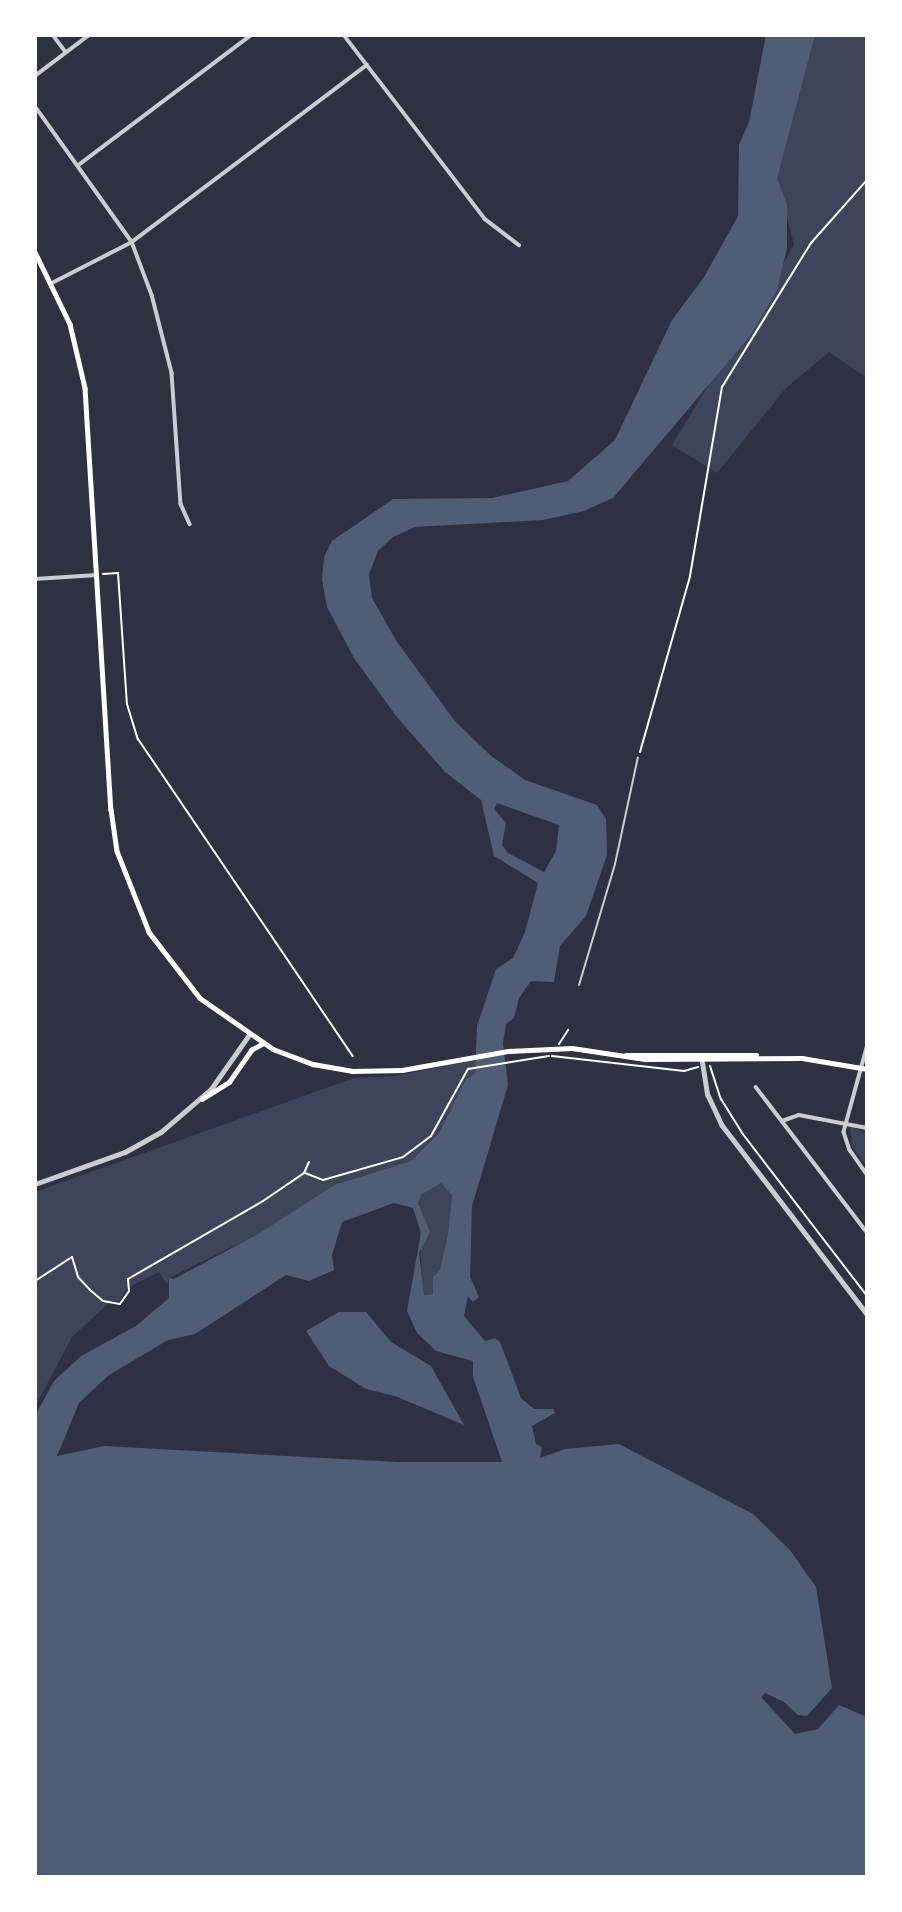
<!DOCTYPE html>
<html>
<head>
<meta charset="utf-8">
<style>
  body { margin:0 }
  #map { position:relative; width:902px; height:1912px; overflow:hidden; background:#2d3142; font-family:"PT Sans Narrow",sans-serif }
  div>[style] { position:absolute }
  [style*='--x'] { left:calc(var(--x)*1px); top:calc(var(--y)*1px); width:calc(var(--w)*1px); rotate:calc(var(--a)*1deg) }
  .green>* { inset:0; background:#3c4559 }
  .water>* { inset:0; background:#4f5d75 }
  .path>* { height:2px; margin:-1px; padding:0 1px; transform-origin:1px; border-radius:1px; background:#fff }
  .service>* { height:2px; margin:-1px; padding:0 1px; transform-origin:1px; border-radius:1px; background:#caccd0 }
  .minor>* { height:3.5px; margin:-1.75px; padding:0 1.75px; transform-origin:1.75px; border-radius:1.75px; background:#caccd0 }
  .tertiary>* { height:4.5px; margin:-2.25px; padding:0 2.25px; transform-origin:2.25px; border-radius:2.25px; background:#caccd0 }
  .secondary>* { height:4.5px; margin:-2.25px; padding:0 2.25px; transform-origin:2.25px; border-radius:2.25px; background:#fff }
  span { translate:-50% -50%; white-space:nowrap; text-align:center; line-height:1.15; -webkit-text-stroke:7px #fff; paint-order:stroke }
  .frame { position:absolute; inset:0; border:37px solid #fff; pointer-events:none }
</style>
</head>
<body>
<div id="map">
  <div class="green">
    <i style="clip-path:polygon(806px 35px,867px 35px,867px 378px,829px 352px,786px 388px,717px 473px,672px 445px,794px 245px,772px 158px)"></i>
    <i style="clip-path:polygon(476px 1060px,475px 1074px,466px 1080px,439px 1133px,411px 1161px,334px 1185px,258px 1234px,169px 1278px,167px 1285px,159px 1272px,127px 1288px,120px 1301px,111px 1301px,72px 1337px,35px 1407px,35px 1192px,354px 1078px,395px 1076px)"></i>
    <i style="clip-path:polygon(850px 1126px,867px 1134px,867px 1167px,852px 1147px)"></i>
    <i style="clip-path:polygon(441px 1183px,452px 1195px,448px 1234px,440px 1271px,433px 1277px,433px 1294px,423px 1295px,418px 1203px,421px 1195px)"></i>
  </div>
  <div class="water">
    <i style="clip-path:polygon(evenodd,766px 35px,815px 35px,777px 178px,787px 205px,787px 248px,777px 290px,750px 336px,613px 498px,584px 511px,543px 520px,415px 527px,393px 537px,378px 551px,369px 574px,372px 598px,397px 642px,455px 721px,490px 755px,525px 780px,597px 805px,606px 819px,607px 855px,586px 916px,560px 946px,554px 982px,531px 981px,519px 998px,514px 1018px,506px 1024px,503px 1043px,508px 1085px,472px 1206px,470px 1277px,479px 1297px,473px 1302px,468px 1296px,464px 1316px,485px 1341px,495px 1338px,500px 1342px,521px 1398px,534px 1409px,553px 1409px,555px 1413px,532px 1426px,536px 1444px,542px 1447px,540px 1458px,565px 1449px,619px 1444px,753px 1514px,790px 1550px,816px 1587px,832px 1688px,807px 1716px,798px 1715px,784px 1702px,765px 1693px,761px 1697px,795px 1734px,818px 1729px,839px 1705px,867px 1717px,867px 1877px,35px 1877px,36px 1414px,54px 1381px,81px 1356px,136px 1326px,169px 1298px,169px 1278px,174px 1279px,258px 1234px,334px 1185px,411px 1161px,439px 1133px,466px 1079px,475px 1074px,477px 1026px,496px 969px,513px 958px,525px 932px,538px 883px,494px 856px,481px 800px,445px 772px,396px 716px,354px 658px,327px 607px,322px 580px,324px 557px,332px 541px,393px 499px,492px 498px,568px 481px,615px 440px,672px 320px,704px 277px,738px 216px,739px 145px,749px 122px,766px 35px,497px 803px,559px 825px,556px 851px,544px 872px,508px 853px,502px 845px,506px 823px,494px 809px,497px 803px,766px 35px,441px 1183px,452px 1195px,448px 1234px,440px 1270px,433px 1277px,433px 1294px,424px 1295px,419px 1253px,430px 1232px,418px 1203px,421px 1195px,441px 1183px,766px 35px,394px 1203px,413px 1208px,421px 1233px,407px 1311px,417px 1333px,436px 1351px,473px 1361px,473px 1377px,502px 1462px,398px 1462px,104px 1446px,57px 1456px,79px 1403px,109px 1375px,168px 1340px,195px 1334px,286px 1275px,309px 1281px,334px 1270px,332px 1255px,342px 1222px,394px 1203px)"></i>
    <i style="clip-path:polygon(339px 1312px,366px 1312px,391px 1342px,431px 1366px,464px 1425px,395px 1396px,366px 1389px,329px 1366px,306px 1331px)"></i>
  </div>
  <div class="path">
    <i style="--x:103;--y:574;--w:15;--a:-4"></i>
    <i style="--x:118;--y:573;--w:131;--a:86.1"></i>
    <i style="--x:127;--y:704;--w:37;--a:73"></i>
    <i style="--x:138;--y:739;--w:383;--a:55.9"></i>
    <i style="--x:640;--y:752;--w:183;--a:-74.1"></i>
    <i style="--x:690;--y:576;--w:192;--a:-80.4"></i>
    <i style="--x:722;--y:387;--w:169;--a:-58.3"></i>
    <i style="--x:811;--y:243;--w:84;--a:-48.4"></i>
    <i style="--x:559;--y:1044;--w:17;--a:-57"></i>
    <i style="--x:552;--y:1056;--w:133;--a:6.5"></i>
    <i style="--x:684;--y:1071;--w:15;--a:-16"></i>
    <i style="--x:710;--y:1066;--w:35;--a:72"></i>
    <i style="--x:721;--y:1099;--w:40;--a:58"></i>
    <i style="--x:742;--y:1133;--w:205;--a:52.5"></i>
    <i style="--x:305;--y:1173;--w:19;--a:21"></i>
    <i style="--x:323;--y:1180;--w:83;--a:-16"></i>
    <i style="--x:403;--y:1157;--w:35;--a:-37"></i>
    <i style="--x:431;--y:1136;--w:77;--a:-61.1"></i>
    <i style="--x:468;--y:1069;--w:82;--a:-9.1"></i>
    <i style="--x:35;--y:1281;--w:44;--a:-33"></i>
    <i style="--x:72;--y:1257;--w:21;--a:73"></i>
    <i style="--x:78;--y:1277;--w:18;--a:47"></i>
    <i style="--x:90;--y:1290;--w:17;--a:40"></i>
    <i style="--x:103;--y:1301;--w:17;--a:10"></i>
    <i style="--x:120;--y:1304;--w:16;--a:-55"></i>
    <i style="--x:129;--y:1291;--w:12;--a:-95"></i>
    <i style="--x:128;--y:1279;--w:156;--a:-30"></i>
    <i style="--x:263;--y:1201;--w:50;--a:-34.3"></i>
    <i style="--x:304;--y:1173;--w:12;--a:-66"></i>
  </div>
  <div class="service">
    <i style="--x:579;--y:985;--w:126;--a:-73.4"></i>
    <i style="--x:615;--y:864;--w:109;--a:-77.9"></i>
  </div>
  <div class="minor">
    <i style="--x:53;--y:35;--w:21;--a:53"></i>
    <i style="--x:344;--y:35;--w:232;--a:52.5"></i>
    <i style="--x:485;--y:219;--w:43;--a:37.4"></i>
    <i style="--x:35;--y:76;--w:68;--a:-37.2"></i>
    <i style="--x:35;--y:106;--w:167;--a:54.5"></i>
    <i style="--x:132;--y:242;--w:57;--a:69.3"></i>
    <i style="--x:152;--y:295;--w:81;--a:75.6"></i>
    <i style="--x:172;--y:373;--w:131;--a:86.1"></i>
    <i style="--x:181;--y:504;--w:22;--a:66"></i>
    <i style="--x:80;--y:164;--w:214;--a:-37"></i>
    <i style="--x:52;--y:283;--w:90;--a:-27.1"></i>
    <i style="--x:132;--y:242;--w:294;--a:-37"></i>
    <i style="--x:35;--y:579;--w:62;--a:-3.7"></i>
    <i style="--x:867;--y:1048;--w:87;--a:105.3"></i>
    <i style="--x:844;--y:1132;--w:19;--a:72"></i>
    <i style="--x:850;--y:1150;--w:29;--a:55"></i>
    <i style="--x:756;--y:1087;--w:183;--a:52.6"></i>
    <i style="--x:782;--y:1121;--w:18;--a:-19"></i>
    <i style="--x:799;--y:1115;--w:69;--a:10.8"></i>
  </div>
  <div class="tertiary">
    <i style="--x:702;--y:1059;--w:36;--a:81"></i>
    <i style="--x:708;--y:1095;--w:33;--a:65"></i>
    <i style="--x:722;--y:1125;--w:238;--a:52.5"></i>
    <i style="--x:35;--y:1184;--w:96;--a:-19.6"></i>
    <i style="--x:125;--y:1152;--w:41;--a:-29.1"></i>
    <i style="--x:161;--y:1132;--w:66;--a:-40.7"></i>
    <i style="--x:211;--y:1089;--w:66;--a:-54.9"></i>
  </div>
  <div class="secondary">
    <i style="--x:35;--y:252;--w:80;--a:64.1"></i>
    <i style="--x:70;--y:324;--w:66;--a:76.8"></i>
    <i style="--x:85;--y:388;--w:422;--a:86.5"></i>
    <i style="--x:111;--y:809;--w:42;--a:81.9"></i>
    <i style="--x:117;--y:851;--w:87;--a:68.4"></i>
    <i style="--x:149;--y:932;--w:83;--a:52.3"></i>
    <i style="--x:200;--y:998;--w:89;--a:34.9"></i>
    <i style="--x:273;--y:1049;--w:43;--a:20.6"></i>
    <i style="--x:313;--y:1064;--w:40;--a:10"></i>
    <i style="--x:352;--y:1071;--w:50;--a:-1.1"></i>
    <i style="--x:402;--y:1070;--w:109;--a:-10.1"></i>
    <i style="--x:509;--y:1051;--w:63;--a:-2.7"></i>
    <i style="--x:572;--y:1048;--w:75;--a:8.5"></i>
    <i style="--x:646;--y:1059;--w:156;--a:-0.4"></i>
    <i style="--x:802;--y:1058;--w:66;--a:9.6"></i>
    <i style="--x:626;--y:1055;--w:131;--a:0"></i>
    <i style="--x:202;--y:1099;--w:32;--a:-32"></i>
    <i style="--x:229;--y:1082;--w:39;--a:-55"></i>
    <i style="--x:251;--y:1050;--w:13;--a:-29"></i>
  </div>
  <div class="frame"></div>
</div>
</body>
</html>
